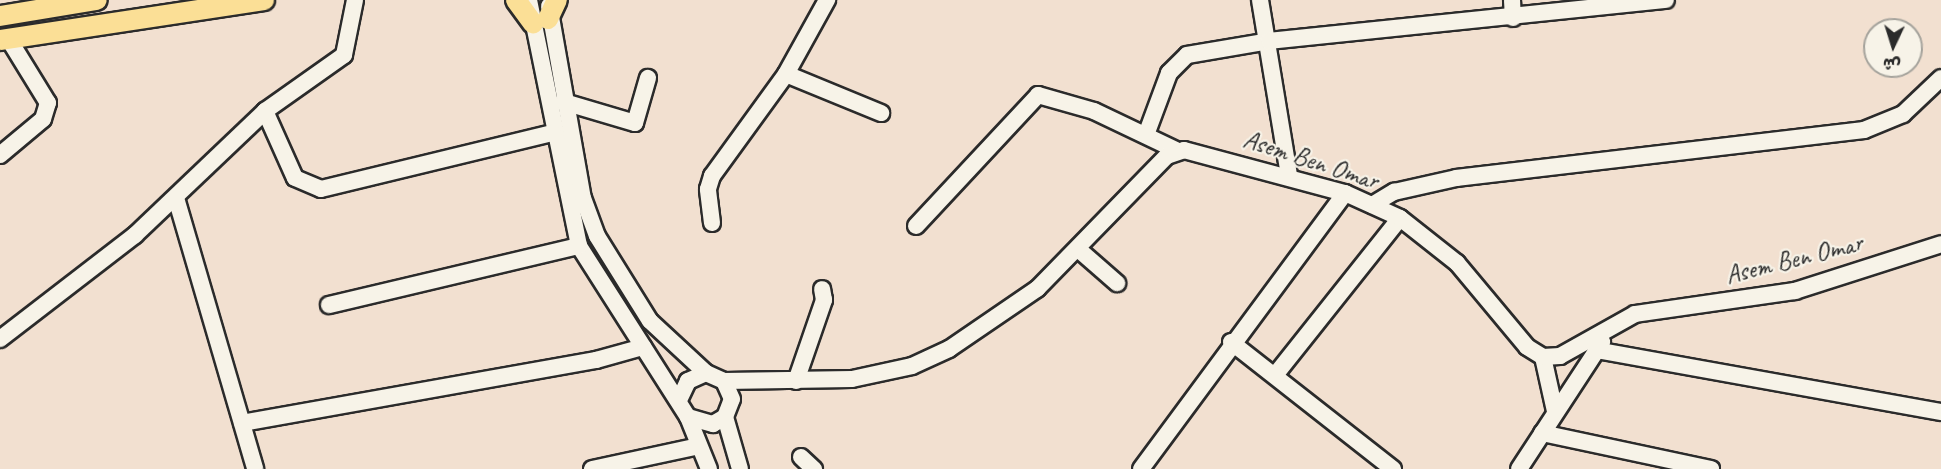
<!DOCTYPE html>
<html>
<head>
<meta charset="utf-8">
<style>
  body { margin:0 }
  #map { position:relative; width:1941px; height:469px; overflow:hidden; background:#f2e0d0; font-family:Caveat,"Playpen Sans Arabic",sans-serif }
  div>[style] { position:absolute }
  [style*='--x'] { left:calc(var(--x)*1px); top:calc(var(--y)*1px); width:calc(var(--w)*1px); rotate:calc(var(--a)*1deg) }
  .roads { filter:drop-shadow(2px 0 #2b2b2b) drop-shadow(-2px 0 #2b2b2b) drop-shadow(0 2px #2b2b2b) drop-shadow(0 -2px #2b2b2b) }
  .minor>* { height:16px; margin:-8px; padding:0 8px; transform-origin:8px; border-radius:8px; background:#f7f3e8 }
  .major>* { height:20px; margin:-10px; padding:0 10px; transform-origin:10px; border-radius:10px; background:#fbdf96 }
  span { translate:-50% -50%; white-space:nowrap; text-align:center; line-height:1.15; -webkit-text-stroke:4.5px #f7f3e8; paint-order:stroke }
  .street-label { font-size:26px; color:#2b2b2b }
  .north { position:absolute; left:1863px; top:18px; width:60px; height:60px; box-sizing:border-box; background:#f7f3e8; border:2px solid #a5a39c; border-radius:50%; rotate:184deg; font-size:16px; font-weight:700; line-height:24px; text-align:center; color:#2b2b2b }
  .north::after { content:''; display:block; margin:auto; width:21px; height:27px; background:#2b2b2b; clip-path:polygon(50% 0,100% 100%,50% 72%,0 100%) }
</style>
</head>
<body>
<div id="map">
  <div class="roads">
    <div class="minor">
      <i style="--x:529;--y:0;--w:251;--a:78.5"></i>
      <i style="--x:579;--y:246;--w:203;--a:57.5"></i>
      <i style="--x:688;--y:417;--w:26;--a:16"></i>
      <i style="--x:713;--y:424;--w:14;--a:-30"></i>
      <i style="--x:725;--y:417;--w:19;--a:-69"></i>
      <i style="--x:732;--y:399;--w:20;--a:-114"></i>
      <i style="--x:724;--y:381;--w:20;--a:-156"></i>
      <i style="--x:706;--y:373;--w:20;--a:156"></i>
      <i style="--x:688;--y:381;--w:19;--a:115"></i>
      <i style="--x:1260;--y:0;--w:178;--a:80.6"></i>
      <i style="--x:1512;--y:0;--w:18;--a:87"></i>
      <i style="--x:549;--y:6;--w:195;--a:80"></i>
      <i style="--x:583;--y:198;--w:40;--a:69.8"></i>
      <i style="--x:597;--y:236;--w:100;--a:58.1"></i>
      <i style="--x:650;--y:321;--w:76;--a:42.9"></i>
      <i style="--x:786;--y:74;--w:103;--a:22.3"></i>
      <i style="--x:564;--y:102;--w:74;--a:16.5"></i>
      <i style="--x:635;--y:123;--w:47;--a:-73.9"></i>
      <i style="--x:265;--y:111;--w:73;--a:65.9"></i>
      <i style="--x:295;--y:178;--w:28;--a:23"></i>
      <i style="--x:321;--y:189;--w:239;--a:-13.6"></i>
      <i style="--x:1146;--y:135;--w:66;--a:-69.6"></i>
      <i style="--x:1169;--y:73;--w:25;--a:-45"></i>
      <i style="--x:1187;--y:55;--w:83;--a:-9.7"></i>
      <i style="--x:1269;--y:41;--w:399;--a:-5.9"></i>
      <i style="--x:0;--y:155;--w:56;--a:-39.9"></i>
      <i style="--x:43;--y:119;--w:17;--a:-73"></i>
      <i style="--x:48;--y:103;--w:76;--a:-121.6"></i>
      <i style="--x:176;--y:198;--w:282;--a:73.7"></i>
      <i style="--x:1372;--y:205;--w:26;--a:-31"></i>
      <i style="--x:1394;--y:192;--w:64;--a:-12.7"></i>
      <i style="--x:1456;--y:178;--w:411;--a:-6.7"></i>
      <i style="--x:1864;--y:130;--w:42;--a:-22.3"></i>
      <i style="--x:1903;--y:114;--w:52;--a:-43.5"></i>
      <i style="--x:712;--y:223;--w:34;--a:-97"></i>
      <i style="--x:708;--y:189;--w:14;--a:-73"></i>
      <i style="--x:712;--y:176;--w:126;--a:-54"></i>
      <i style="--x:786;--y:74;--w:85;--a:-61"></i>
      <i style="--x:916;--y:226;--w:179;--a:-47"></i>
      <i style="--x:1038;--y:95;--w:58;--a:15.9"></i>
      <i style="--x:1094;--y:111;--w:93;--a:25.5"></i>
      <i style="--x:1078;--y:249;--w:52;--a:41.1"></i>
      <i style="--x:329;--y:305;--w:257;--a:-13.3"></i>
      <i style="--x:0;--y:339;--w:170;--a:-37.6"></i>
      <i style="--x:135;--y:235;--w:180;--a:-43.6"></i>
      <i style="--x:265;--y:111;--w:97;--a:-35.3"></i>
      <i style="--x:344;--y:55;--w:56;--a:-78.7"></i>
      <i style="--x:1231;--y:342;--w:206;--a:38.1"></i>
      <i style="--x:1596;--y:350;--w:351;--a:10.2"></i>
      <i style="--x:1543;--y:357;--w:55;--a:77.5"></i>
      <i style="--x:1276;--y:374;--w:199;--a:-51.5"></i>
      <i style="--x:724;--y:381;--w:128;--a:-0.9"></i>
      <i style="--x:852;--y:379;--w:61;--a:-12.2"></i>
      <i style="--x:912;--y:366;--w:41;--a:-24.7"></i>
      <i style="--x:949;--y:349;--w:107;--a:-34.3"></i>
      <i style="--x:1037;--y:289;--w:186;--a:-45.7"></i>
      <i style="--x:1167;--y:156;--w:18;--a:-19"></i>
      <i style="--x:1184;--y:150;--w:167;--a:15"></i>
      <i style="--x:1345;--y:193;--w:60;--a:24.4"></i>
      <i style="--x:1400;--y:218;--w:73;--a:38.3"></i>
      <i style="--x:1457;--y:263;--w:109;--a:50.2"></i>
      <i style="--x:1527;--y:347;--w:19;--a:32"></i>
      <i style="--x:1543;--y:357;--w:17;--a:-3"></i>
      <i style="--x:1560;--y:356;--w:86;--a:-29.2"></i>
      <i style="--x:1635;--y:314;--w:162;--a:-8.2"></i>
      <i style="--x:1795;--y:291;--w:153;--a:-17.8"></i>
      <i style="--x:796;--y:381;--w:86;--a:-70.9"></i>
      <i style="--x:824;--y:300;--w:11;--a:-100"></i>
      <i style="--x:688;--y:417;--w:56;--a:68"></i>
      <i style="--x:725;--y:417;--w:54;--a:73.9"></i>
      <i style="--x:242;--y:423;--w:360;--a:-10.1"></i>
      <i style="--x:596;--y:360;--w:49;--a:-15.5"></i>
      <i style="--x:1542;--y:433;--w:173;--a:12"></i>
      <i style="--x:801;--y:457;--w:18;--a:43"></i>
      <i style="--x:592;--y:469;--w:109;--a:-12.1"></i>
      <i style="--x:1141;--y:469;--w:343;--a:-53.5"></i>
      <i style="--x:1519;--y:469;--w:152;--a:-56.8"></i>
    </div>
    <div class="major">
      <i style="--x:516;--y:0;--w:29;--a:54"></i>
      <i style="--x:0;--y:16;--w:98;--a:-9.4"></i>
      <i style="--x:548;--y:19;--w:21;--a:-65"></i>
      <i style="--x:0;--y:40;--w:267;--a:-8.6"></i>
    </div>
  </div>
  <div class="street-label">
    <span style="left:1311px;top:160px;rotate:18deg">Asem Ben Omar</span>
    <span style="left:1794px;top:259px;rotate:-14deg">Asem Ben Omar</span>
  </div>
  <div class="north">ش</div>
</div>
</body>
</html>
